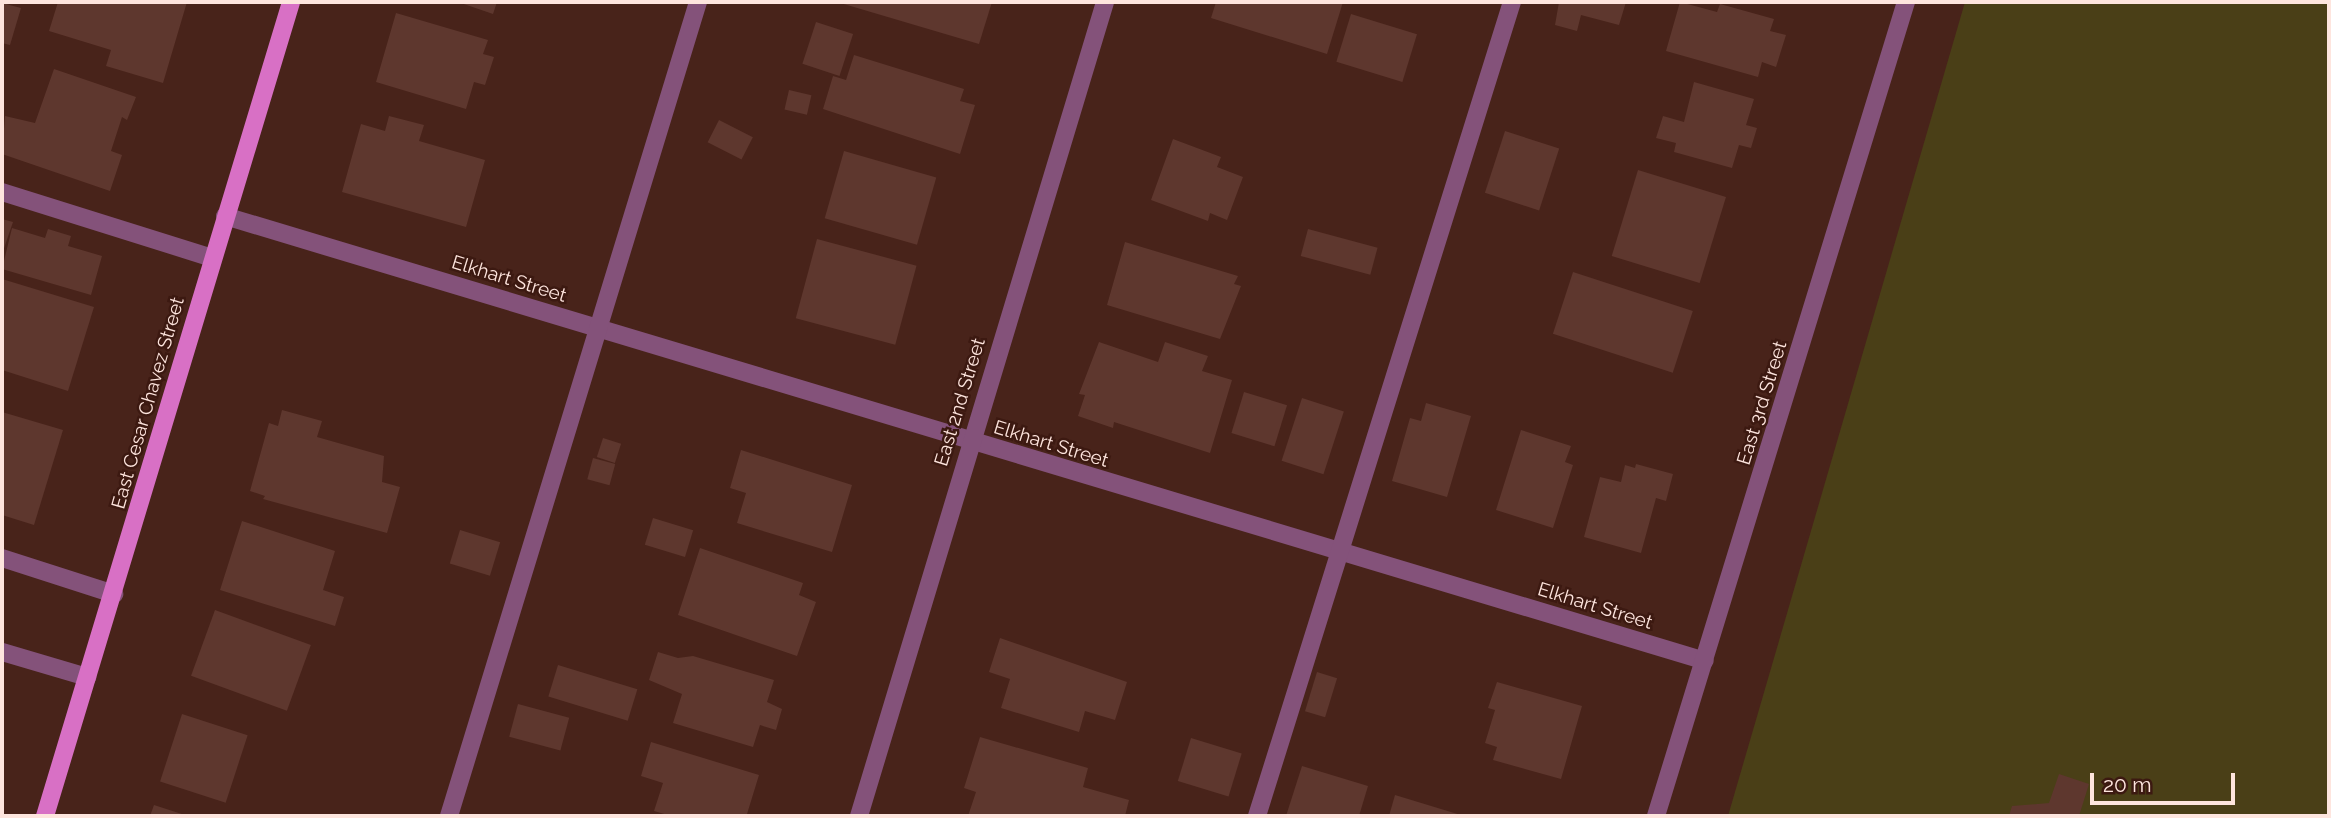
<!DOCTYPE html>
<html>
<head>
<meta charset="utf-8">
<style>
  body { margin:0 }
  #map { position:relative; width:2331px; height:818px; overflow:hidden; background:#48231a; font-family:Raleway,sans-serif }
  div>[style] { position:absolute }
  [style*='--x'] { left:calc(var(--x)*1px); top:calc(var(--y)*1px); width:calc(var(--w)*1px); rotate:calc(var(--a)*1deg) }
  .green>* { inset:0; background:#4a3f17 }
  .building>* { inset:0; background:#5e372e; transform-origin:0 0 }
  .minor>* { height:18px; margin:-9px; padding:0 9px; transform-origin:9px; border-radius:9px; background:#84527a }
  .major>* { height:18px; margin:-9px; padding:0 9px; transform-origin:9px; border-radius:9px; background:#d870c5 }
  span { translate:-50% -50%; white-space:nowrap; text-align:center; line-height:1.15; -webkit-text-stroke:5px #3c1911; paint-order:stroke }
  .street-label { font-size:19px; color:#fee5de }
  .frame { position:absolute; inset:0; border:4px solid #fee5de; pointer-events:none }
  .scale { position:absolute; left:2090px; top:773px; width:145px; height:32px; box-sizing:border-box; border:4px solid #fee5de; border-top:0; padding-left:9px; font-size:21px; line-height:24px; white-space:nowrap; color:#fee5de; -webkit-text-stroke:5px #3c1911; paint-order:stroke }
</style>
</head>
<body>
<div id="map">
  <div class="green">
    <i style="clip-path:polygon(1965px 2px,2329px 2px,2329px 816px,1728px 816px)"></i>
  </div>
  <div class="building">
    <i style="clip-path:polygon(58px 2px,187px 2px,163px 83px,106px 66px,111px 50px,49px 31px)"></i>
    <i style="clip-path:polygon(458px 2px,497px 2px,493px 14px)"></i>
    <i style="clip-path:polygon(837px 2px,992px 2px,979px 44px)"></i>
    <i style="clip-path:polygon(1216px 2px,1343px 2px,1327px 54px,1211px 18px)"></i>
    <i style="clip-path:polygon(1559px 2px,1626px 2px,1619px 25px,1581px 15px,1577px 31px,1555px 25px)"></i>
    <i style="clip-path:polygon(1680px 2px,1717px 12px,1720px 4px,1774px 19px,1770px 31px,1786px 35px,1776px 67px,1762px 62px,1758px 77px,1666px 51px)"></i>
    <i style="clip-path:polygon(2px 3px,21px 8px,10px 45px,2px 43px)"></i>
    <i style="clip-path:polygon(396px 13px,488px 40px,483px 54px,494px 57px,485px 85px,474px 82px,466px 109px,376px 82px)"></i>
    <i style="left:1351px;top:14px;width:69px;height:50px;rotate:17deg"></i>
    <i style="left:816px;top:22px;width:39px;height:44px;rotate:18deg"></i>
    <i style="clip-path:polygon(854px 55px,964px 89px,960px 101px,975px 105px,960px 154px,823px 109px,833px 76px,846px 80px)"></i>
    <i style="clip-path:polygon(54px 69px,136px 97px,127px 120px,122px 117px,111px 151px,122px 155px,110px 191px,2px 154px,5px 116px,35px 123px)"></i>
    <i style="clip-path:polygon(1694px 82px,1754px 99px,1746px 125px,1757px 128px,1751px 148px,1739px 145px,1732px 168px,1674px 152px,1676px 143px,1656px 138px,1663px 116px,1684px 122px)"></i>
    <i style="left:789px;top:90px;width:23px;height:20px;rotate:13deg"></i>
    <i style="clip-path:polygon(389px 116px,424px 125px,419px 141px,485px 160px,466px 227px,342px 192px,361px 124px,385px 131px)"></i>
    <i style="left:719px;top:120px;width:38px;height:25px;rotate:27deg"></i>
    <i style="left:1505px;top:131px;width:57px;height:65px;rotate:18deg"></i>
    <i style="clip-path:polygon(1173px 139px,1221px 157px,1217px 167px,1243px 177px,1227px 220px,1210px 213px,1208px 221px,1151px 200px)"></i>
    <i style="left:844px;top:151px;width:96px;height:70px;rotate:16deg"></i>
    <i style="left:1638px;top:170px;width:92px;height:90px;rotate:17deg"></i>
    <i style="clip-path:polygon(2px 219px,13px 222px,2px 254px)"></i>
    <i style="clip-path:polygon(12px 228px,45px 238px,48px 229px,71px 236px,68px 246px,102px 256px,91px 295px,2px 269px)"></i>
    <i style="left:1308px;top:229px;width:72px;height:28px;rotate:15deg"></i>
    <i style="left:817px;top:239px;width:103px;height:82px;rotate:15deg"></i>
    <i style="clip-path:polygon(1125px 242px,1238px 276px,1234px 284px,1241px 286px,1220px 339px,1107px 305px)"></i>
    <i style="left:1573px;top:272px;width:126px;height:65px;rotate:18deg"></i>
    <i style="clip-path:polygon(2px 279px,94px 307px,68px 391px,2px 370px)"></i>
    <i style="clip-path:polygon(1099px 342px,1158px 362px,1165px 342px,1208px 356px,1202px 371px,1232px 380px,1210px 453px,1114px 422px,1113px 428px,1078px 416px,1085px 395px,1079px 394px)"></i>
    <i style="left:1244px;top:392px;width:45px;height:43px;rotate:17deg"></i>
    <i style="left:1302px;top:398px;width:44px;height:66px;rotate:18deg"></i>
    <i style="clip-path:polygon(1426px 403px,1471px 416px,1447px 497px,1392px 481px,1410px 418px,1421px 421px)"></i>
    <i style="clip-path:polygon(282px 410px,322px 421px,317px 437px,384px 456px,382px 482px,400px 487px,387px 533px,263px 499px,265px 496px,250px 491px,269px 423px,278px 426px)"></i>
    <i style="clip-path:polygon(2px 412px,63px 430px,34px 525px,2px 515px)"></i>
    <i style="clip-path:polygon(1521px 430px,1571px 446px,1565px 462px,1573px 465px,1553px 528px,1496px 510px)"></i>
    <i style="left:603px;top:438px;width:19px;height:20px;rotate:18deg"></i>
    <i style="clip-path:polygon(741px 450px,852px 485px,832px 552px,737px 523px,746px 493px,730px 488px)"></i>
    <i style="left:593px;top:458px;width:23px;height:22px;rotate:15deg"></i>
    <i style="clip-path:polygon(1636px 464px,1673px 474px,1666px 501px,1656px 498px,1641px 553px,1584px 537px,1600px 477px,1621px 482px,1625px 465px,1635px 468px)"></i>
    <i style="left:653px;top:518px;width:42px;height:28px;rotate:17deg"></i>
    <i style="clip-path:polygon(242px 521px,335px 551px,323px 590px,344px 597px,335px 626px,220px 590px)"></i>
    <i style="left:460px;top:530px;width:42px;height:35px;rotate:17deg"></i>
    <i style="clip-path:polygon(700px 548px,803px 583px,799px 595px,816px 602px,797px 656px,678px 615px)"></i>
    <i style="left:215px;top:610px;width:102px;height:70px;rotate:20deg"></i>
    <i style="clip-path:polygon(1000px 638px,1127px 682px,1115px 720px,1085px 711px,1079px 732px,1001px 708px,1010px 679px,989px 672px)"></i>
    <i style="clip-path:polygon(658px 652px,678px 658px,693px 656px,774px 680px,767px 702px,782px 709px,776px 730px,760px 725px,753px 747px,673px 723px,682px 694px,649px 680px)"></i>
    <i style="left:558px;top:665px;width:83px;height:33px;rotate:17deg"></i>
    <i style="left:1317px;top:672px;width:21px;height:41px;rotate:17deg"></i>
    <i style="clip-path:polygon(1497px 682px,1582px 706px,1561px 779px,1493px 760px,1497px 747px,1485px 743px,1495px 710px,1488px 708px)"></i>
    <i style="left:518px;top:704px;width:53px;height:34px;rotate:15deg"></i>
    <i style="left:182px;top:714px;width:69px;height:71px;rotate:18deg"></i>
    <i style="clip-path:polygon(980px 737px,1088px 768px,1083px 787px,1129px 800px,1125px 816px,968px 816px,976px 792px,964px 788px)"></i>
    <i style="left:1191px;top:738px;width:53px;height:45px;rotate:17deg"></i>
    <i style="clip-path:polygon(651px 742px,759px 775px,747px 814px,753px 816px,671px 816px,654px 811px,663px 783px,641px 776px)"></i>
    <i style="clip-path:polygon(1302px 766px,1368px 786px,1359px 816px,1286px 816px)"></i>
    <i style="clip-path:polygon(2059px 774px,2089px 784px,2079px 816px,2009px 816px,2012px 806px,2049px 803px)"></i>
    <i style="clip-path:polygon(1395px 795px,1464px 816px,1389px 816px)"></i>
    <i style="clip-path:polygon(154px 805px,188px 816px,150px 816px)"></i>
  </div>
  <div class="minor">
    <i style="--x:2;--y:192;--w:220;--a:17.4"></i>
    <i style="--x:225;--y:216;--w:1545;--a:16.73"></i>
    <i style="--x:2;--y:558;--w:118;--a:17.8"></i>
    <i style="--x:2;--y:652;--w:89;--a:16.4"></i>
    <i style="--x:449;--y:816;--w:851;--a:-72.99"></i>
    <i style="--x:859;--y:816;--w:850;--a:-73.18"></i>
    <i style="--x:1257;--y:816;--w:853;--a:-72.61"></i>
    <i style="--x:1656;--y:816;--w:852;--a:-72.93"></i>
  </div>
  <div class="major">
    <i style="--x:45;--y:816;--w:850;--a:-73.18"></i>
  </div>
  <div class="street-label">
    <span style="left:509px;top:279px;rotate:17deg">Elkhart Street</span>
    <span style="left:960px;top:402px;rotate:-73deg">East 2nd Street</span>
    <span style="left:148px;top:403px;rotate:-74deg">East Cesar Chavez Street</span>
    <span style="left:1762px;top:403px;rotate:-73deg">East 3rd Street</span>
    <span style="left:1051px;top:444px;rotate:17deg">Elkhart Street</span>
    <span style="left:1595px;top:606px;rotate:17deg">Elkhart Street</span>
  </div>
  <div class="frame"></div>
  <div class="scale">20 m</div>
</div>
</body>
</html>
